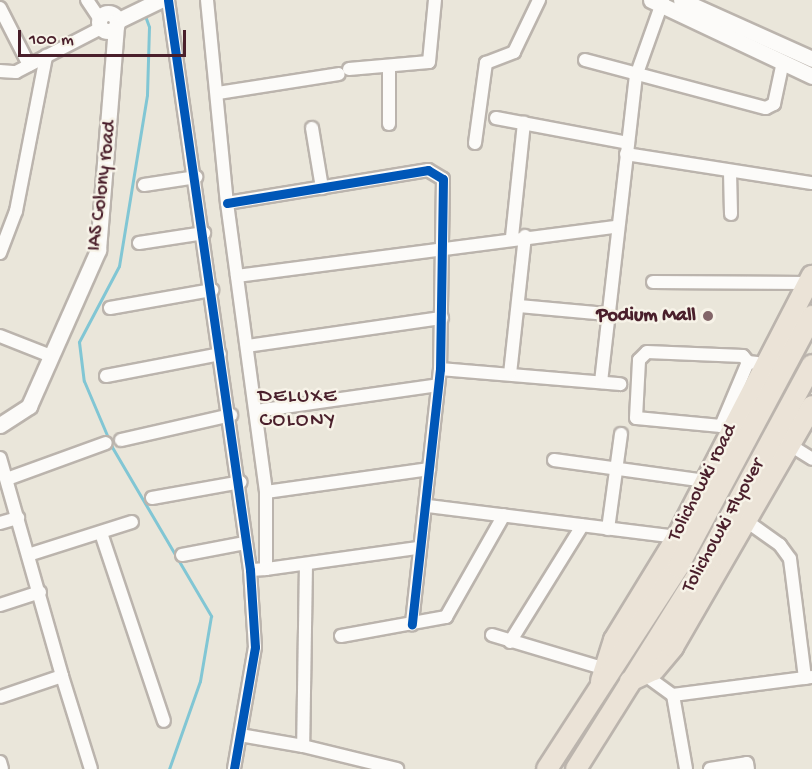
<!DOCTYPE html>
<html>
<head>
<meta charset="utf-8">
<style>
  body { margin:0 }
  #map { position:relative; width:812px; height:769px; overflow:hidden; background:#eae6da; font-family:"Gochi Hand",sans-serif }
  div>[style] { position:absolute }
  [style*='--x'] { left:calc(var(--x)*1px); top:calc(var(--y)*1px); width:calc(var(--w)*1px); rotate:calc(var(--a)*1deg) }
  .stream>* { height:3px; margin:-1.5px; padding:0 1.5px; transform-origin:1.5px; border-radius:1.5px; background:#81c6d4 }
  .roads { filter:drop-shadow(2px 0 #bbb4ad) drop-shadow(-2px 0 #bbb4ad) drop-shadow(0 2px #bbb4ad) drop-shadow(0 -2px #bbb4ad) }
  .minor>* { height:12px; margin:-6px; padding:0 6px; transform-origin:6px; border-radius:6px; background:#fcfbf9 }
  .tertiary>* { height:15px; margin:-7.5px; padding:0 7.5px; transform-origin:7.5px; border-radius:7.5px; background:#fcfbf9 }
  .tertiary>.ring { margin:-7.5px; padding:0; box-sizing:content-box; background:none; border:15px solid #fcfbf9; border-radius:50% }
  .primary>* { height:20px; margin:-10px; padding:0 10px; transform-origin:10px; border-radius:10px; background:#ebe3d7 }
  .cycleway>* { height:9px; margin:-4.5px; padding:0 4.5px; transform-origin:4.5px; border-radius:4.5px; background:#0057b8 }
  .dots>* { width:16px; height:16px; translate:-50% -50%; box-sizing:border-box; border:3px solid #f7f3e8; border-radius:50% }
  span { translate:-50% -50%; white-space:nowrap; text-align:center; line-height:1.15; -webkit-text-stroke:5px #f7f3e8; paint-order:stroke }
  .street-label { font-size:20px; color:#4a1f2b }
  .poi-label { font-size:20px; color:#4a1f2b; font-weight:700 }
  .right { translate:-100% -50%; text-align:right }
  .neighbourhood-label { font-size:21px; color:#4a1f2b; letter-spacing:1.5px }
  .scale { position:absolute; left:18px; top:30px; width:168px; height:27px; box-sizing:border-box; border:3px solid #4a1f2b; border-top:0; padding-left:8px; font-size:18px; line-height:21px; white-space:nowrap; color:#4a1f2b; -webkit-text-stroke:4px #f7f3e8; paint-order:stroke }
</style>
</head>
<body>
<div id="map">
  <div class="stream">
    <i style="--x:144;--y:13;--w:15;--a:70"></i>
    <i style="--x:149;--y:27;--w:68;--a:91.7"></i>
    <i style="--x:147;--y:95;--w:173;--a:99.3"></i>
    <i style="--x:119;--y:266;--w:86;--a:117.8"></i>
    <i style="--x:79;--y:342;--w:39;--a:83"></i>
    <i style="--x:84;--y:381;--w:72;--a:67"></i>
    <i style="--x:112;--y:447;--w:196;--a:59.6"></i>
    <i style="--x:211;--y:616;--w:66;--a:99.6"></i>
    <i style="--x:200;--y:681;--w:93;--a:109.4"></i>
  </div>
  <div class="roads">
    <div class="minor">
      <i style="--x:87;--y:0;--w:23;--a:56"></i>
      <i style="--x:168;--y:0;--w:576;--a:81.81"></i>
      <i style="--x:250;--y:570;--w:77;--a:86.3"></i>
      <i style="--x:255;--y:647;--w:124;--a:99.8"></i>
      <i style="--x:207;--y:0;--w:204;--a:84.4"></i>
      <i style="--x:227;--y:203;--w:292;--a:82.3"></i>
      <i style="--x:266;--y:492;--w:77;--a:90"></i>
      <i style="--x:266;--y:569;--w:16;--a:176"></i>
      <i style="--x:0;--y:8;--w:64;--a:63"></i>
      <i style="--x:585;--y:60;--w:187;--a:14.9"></i>
      <i style="--x:766;--y:108;--w:9;--a:-27"></i>
      <i style="--x:774;--y:104;--w:40;--a:-78"></i>
      <i style="--x:349;--y:69;--w:80;--a:-5"></i>
      <i style="--x:429;--y:62;--w:62;--a:-84.5"></i>
      <i style="--x:0;--y:71;--w:16;--a:4"></i>
      <i style="--x:16;--y:72;--w:96;--a:-27.4"></i>
      <i style="--x:218;--y:93;--w:122;--a:-8.9"></i>
      <i style="--x:496;--y:118;--w:134;--a:10.7"></i>
      <i style="--x:389;--y:124;--w:57;--a:-90"></i>
      <i style="--x:312;--y:128;--w:61;--a:80.5"></i>
      <i style="--x:475;--y:143;--w:81;--a:-82.2"></i>
      <i style="--x:486;--y:63;--w:30;--a:-21"></i>
      <i style="--x:514;--y:52;--w:58;--a:-64.3"></i>
      <i style="--x:626;--y:154;--w:188;--a:8.9"></i>
      <i style="--x:730;--y:172;--w:42;--a:88.6"></i>
      <i style="--x:144;--y:185;--w:53;--a:-8.7"></i>
      <i style="--x:227;--y:203;--w:204;--a:-9.3"></i>
      <i style="--x:428;--y:170;--w:17;--a:31"></i>
      <i style="--x:443;--y:179;--w:190;--a:90.9"></i>
      <i style="--x:440;--y:369;--w:257;--a:96.3"></i>
      <i style="--x:512;--y:237;--w:115;--a:-84"></i>
      <i style="--x:139;--y:243;--w:66;--a:-8.7"></i>
      <i style="--x:0;--y:253;--w:45;--a:-69.1"></i>
      <i style="--x:16;--y:211;--w:158;--a:-79"></i>
      <i style="--x:237;--y:276;--w:381;--a:-7.4"></i>
      <i style="--x:653;--y:282;--w:155;--a:0.4"></i>
      <i style="--x:519;--y:306;--w:88;--a:5.2"></i>
      <i style="--x:110;--y:308;--w:104;--a:-10"></i>
      <i style="--x:0;--y:336;--w:55;--a:21.4"></i>
      <i style="--x:247;--y:346;--w:197;--a:-8.2"></i>
      <i style="--x:440;--y:369;--w:181;--a:4.8"></i>
      <i style="--x:510;--y:374;--w:139;--a:-83.8"></i>
      <i style="--x:106;--y:376;--w:116;--a:-10.9"></i>
      <i style="--x:601;--y:382;--w:308;--a:-83.5"></i>
      <i style="--x:636;--y:76;--w:81;--a:-70.4"></i>
      <i style="--x:256;--y:411;--w:184;--a:-8.1"></i>
      <i style="--x:721;--y:426;--w:85;--a:-174.6"></i>
      <i style="--x:636;--y:418;--w:58;--a:-87"></i>
      <i style="--x:639;--y:360;--w:11;--a:-45"></i>
      <i style="--x:647;--y:352;--w:96;--a:2.4"></i>
      <i style="--x:743;--y:356;--w:8;--a:50"></i>
      <i style="--x:727;--y:427;--w:6;--a:-171"></i>
      <i style="--x:721;--y:426;--w:69;--a:-67.1"></i>
      <i style="--x:748;--y:362;--w:9;--a:6"></i>
      <i style="--x:121;--y:440;--w:113;--a:-12.8"></i>
      <i style="--x:790;--y:445;--w:26;--a:32"></i>
      <i style="--x:0;--y:458;--w:227;--a:74.1"></i>
      <i style="--x:62;--y:676;--w:65;--a:161.3"></i>
      <i style="--x:554;--y:460;--w:153;--a:7.9"></i>
      <i style="--x:7;--y:479;--w:105;--a:-20"></i>
      <i style="--x:266;--y:492;--w:165;--a:-8"></i>
      <i style="--x:152;--y:498;--w:90;--a:-10.2"></i>
      <i style="--x:428;--y:506;--w:251;--a:7.1"></i>
      <i style="--x:745;--y:520;--w:43;--a:35.5"></i>
      <i style="--x:780;--y:545;--w:17;--a:54"></i>
      <i style="--x:790;--y:559;--w:120;--a:82.8"></i>
      <i style="--x:0;--y:523;--w:19;--a:-16"></i>
      <i style="--x:608;--y:529;--w:96;--a:-82.2"></i>
      <i style="--x:101;--y:533;--w:198;--a:71.5"></i>
      <i style="--x:28;--y:555;--w:109;--a:-17.6"></i>
      <i style="--x:182;--y:555;--w:64;--a:-10.8"></i>
      <i style="--x:306;--y:564;--w:182;--a:90.9"></i>
      <i style="--x:303;--y:746;--w:97;--a:13.7"></i>
      <i style="--x:266;--y:569;--w:153;--a:-7.9"></i>
      <i style="--x:0;--y:605;--w:42;--a:-18"></i>
      <i style="--x:492;--y:635;--w:116;--a:16.6"></i>
      <i style="--x:341;--y:636;--w:107;--a:-10.3"></i>
      <i style="--x:446;--y:617;--w:117;--a:-60.4"></i>
      <i style="--x:510;--y:642;--w:137;--a:-58.2"></i>
      <i style="--x:645;--y:675;--w:34;--a:36"></i>
      <i style="--x:673;--y:695;--w:139;--a:-7.4"></i>
      <i style="--x:62;--y:676;--w:97;--a:72.7"></i>
      <i style="--x:673;--y:695;--w:75;--a:80"></i>
      <i style="--x:240;--y:735;--w:64;--a:9.9"></i>
      <i style="--x:0;--y:762;--w:7;--a:74"></i>
      <i style="--x:710;--y:769;--w:37;--a:-9"></i>
      <i style="--x:747;--y:763;--w:6;--a:81"></i>
    </div>
    <div class="tertiary">
      <i style="--x:651;--y:0;--w:178;--a:25.3"></i>
      <i style="--x:681;--y:0;--w:144;--a:24.2"></i>
      <i class="ring" style="left:99px;top:13px;width:3px;height:3px"></i>
      <i style="--x:117;--y:21;--w:48;--a:-26"></i>
      <i style="--x:0;--y:425;--w:35;--a:-33"></i>
      <i style="--x:29;--y:406;--w:171;--a:-66.1"></i>
      <i style="--x:98;--y:250;--w:224;--a:-85.4"></i>
    </div>
    <div class="primary">
      <i style="--x:601;--y:681;--w:43;--a:-72.4"></i>
      <i style="--x:614;--y:640;--w:121;--a:-58.5"></i>
      <i style="--x:677;--y:537;--w:294;--a:-62.7"></i>
      <i style="--x:630;--y:681;--w:26;--a:-25"></i>
      <i style="--x:654;--y:670;--w:30;--a:-50"></i>
      <i style="--x:673;--y:647;--w:278;--a:-60"></i>
      <i style="--x:547;--y:769;--w:241;--a:-57"></i>
      <i style="--x:678;--y:567;--w:285;--a:-61.9"></i>
      <i style="--x:576;--y:769;--w:243;--a:-57.9"></i>
      <i style="--x:705;--y:563;--w:225;--a:-61.6"></i>
    </div>
  </div>
  <div class="cycleway">
    <i style="--x:168;--y:0;--w:576;--a:81.81"></i>
    <i style="--x:250;--y:570;--w:77;--a:86.3"></i>
    <i style="--x:255;--y:647;--w:124;--a:99.8"></i>
    <i style="--x:227;--y:203;--w:204;--a:-9.3"></i>
    <i style="--x:428;--y:170;--w:17;--a:31"></i>
    <i style="--x:443;--y:179;--w:190;--a:90.9"></i>
    <i style="--x:440;--y:369;--w:257;--a:96.3"></i>
  </div>
  <div class="dots">
    <i style="left:708px;top:316px;background:#826568"></i>
  </div>
  <div class="street-label">
    <span style="left:103px;top:186px;rotate:-83deg">IAS Colony road</span>
    <span style="left:703px;top:483px;rotate:-63deg">Tolichowki road</span>
    <span style="left:724px;top:526px;rotate:-61deg">Tolichowki Flyover</span>
  </div>
  <div class="poi-label">
    <span class="right" style="left:696px;top:316px">Podium Mall</span>
  </div>
  <div class="neighbourhood-label">
    <span style="left:298px;top:410px">DELUXE<br>COLONY</span>
  </div>
  <div class="scale">100 m</div>
</div>
</body>
</html>
